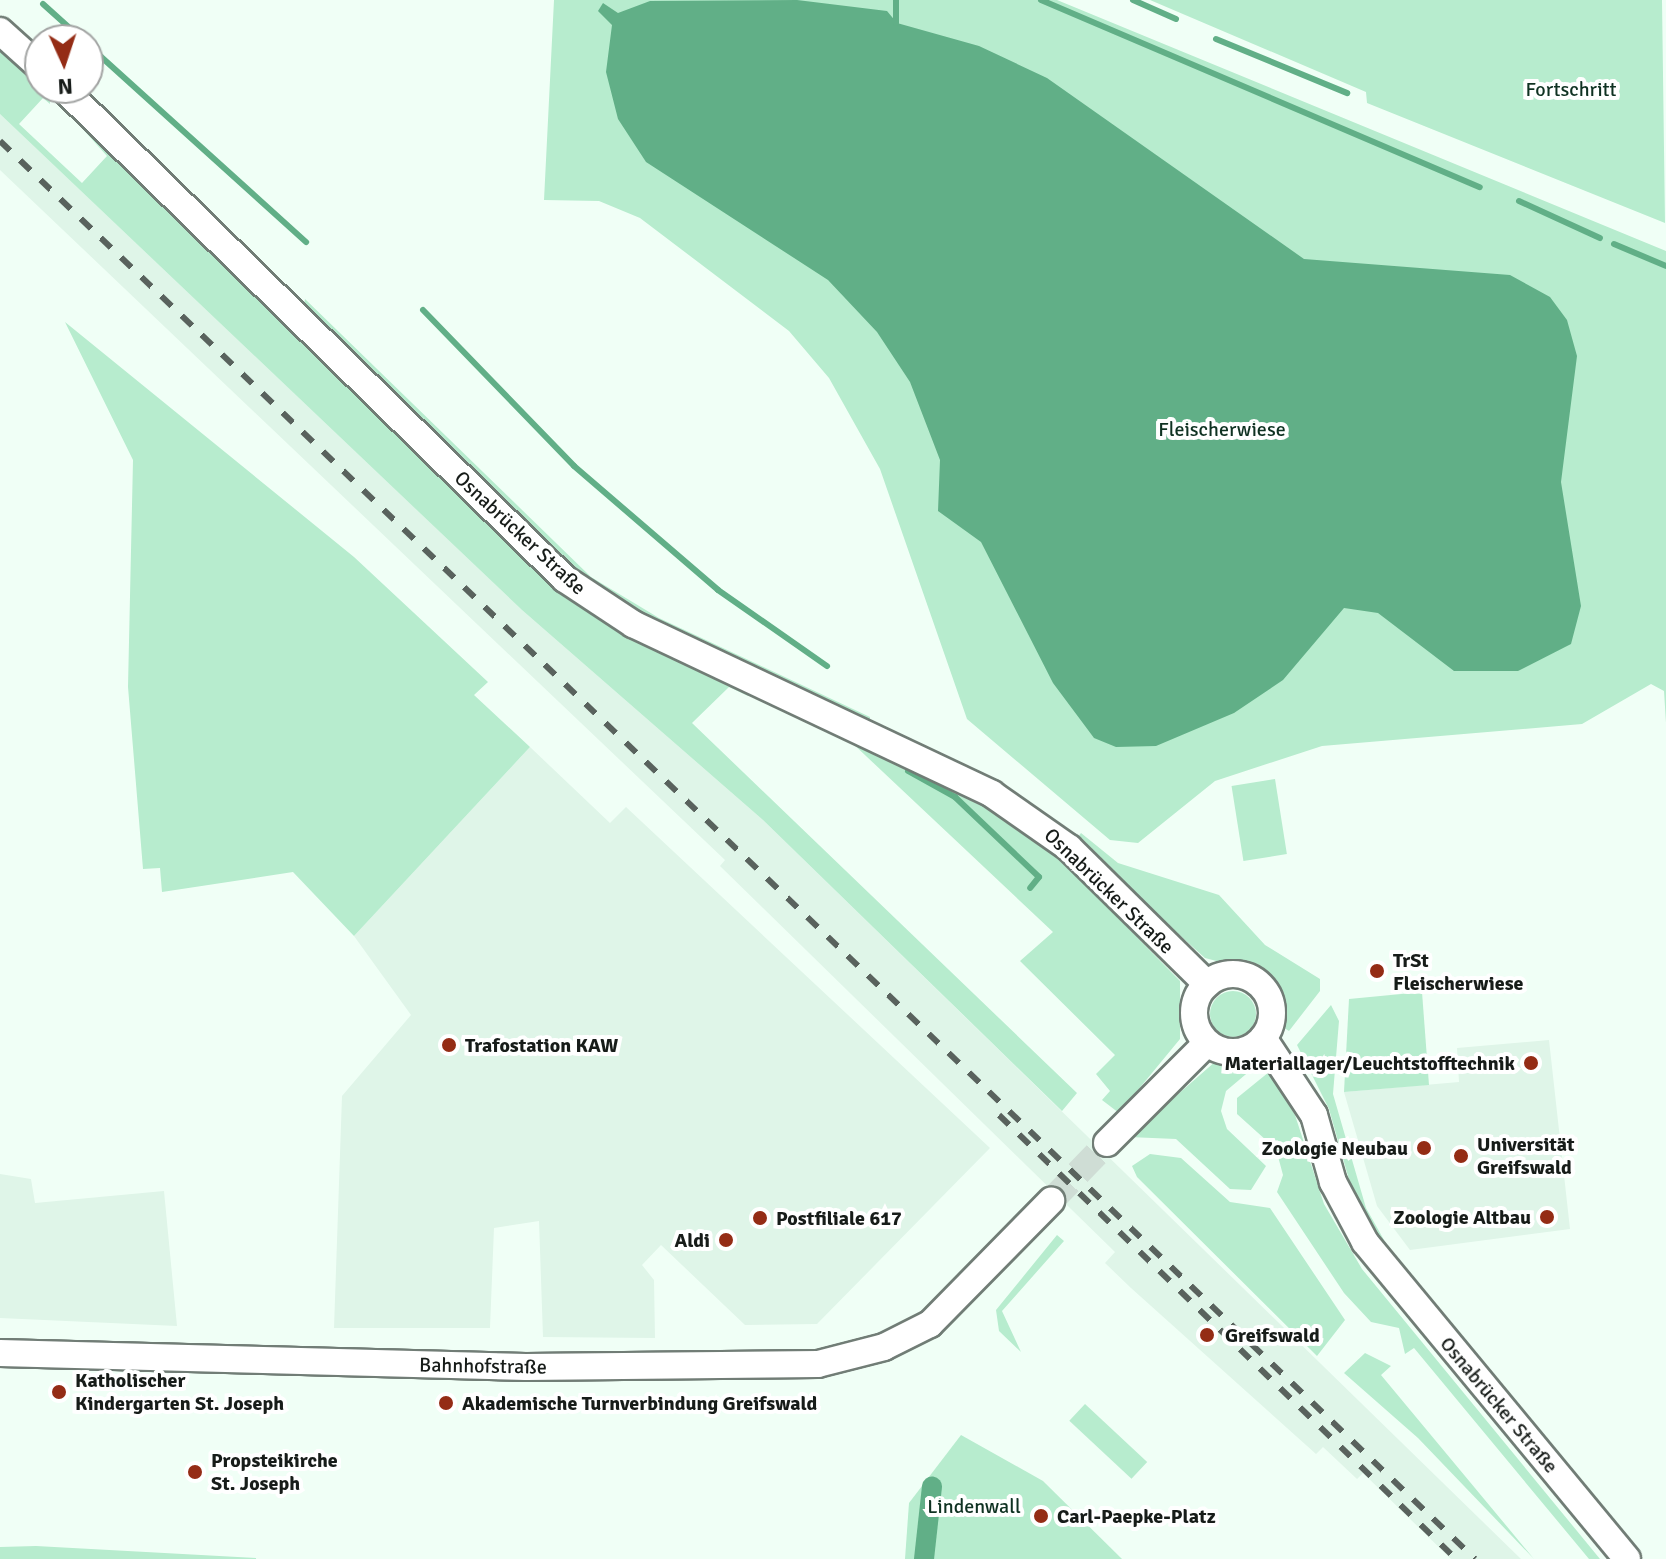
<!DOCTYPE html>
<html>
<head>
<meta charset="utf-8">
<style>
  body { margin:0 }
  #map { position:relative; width:1666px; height:1559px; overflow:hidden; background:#f0fff6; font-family:Signika,sans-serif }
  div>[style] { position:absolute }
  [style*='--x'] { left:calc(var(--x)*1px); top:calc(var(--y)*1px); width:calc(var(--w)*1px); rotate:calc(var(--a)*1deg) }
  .built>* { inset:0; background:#dff5e8 }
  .green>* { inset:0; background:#b7ecce; transform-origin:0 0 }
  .round { border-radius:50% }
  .water>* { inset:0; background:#61af87 }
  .stream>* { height:6px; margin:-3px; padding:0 3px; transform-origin:3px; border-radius:3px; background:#61af87 }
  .canal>* { height:20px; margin:-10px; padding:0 10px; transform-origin:10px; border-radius:10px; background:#61af87 }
  .secondary-tunnel>* { height:26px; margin-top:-13px; transform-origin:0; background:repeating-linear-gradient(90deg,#cfddd5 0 26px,transparent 0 39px) }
  .roads { filter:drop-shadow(2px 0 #717d76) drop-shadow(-2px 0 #717d76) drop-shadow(0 2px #717d76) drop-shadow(0 -2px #717d76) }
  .secondary>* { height:26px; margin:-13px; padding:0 13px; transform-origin:13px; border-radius:13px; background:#fff }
  .secondary>.ring { margin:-13px; padding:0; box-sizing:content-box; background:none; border:26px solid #fff; border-radius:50% }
  .rail>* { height:6px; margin-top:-3px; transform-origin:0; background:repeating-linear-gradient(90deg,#59625d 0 14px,transparent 0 28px) }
  .dots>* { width:22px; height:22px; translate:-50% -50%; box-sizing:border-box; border:4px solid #fff; border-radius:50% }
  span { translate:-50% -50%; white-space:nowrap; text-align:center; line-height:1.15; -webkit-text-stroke:8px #fff; paint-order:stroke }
  .park-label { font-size:20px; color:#0f3222 }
  .street-label { font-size:20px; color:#171c19 }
  .poi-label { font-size:20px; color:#171c19; font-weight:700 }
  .left { translate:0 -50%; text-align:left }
  .right { translate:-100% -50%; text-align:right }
  .north { position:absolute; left:24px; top:24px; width:80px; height:80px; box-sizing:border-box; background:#fff; border:2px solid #a2a4a3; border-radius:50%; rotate:177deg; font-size:22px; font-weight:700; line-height:32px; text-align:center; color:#171c19 }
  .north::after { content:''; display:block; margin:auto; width:28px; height:36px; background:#942c15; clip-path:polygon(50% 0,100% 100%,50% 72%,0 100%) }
</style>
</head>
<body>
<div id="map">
  <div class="built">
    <i style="clip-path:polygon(0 114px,522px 610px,763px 820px,1521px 1559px,1451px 1559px,1363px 1473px,1357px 1479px,1323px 1447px,1316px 1454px,1131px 1288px,1105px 1263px,1115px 1252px,720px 866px,725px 860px,0 170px)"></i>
    <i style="clip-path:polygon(530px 747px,610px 823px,626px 807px,990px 1148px,817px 1324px,745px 1325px,661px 1245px,642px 1265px,654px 1280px,655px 1338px,543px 1337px,539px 1221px,494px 1228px,490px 1328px,334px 1328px,342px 1096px,411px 1015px,354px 936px)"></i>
    <i style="clip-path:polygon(1549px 1040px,1570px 1229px,1410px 1250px,1377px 1206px,1344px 1092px,1459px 1082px,1457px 1048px)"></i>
    <i style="clip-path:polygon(0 1174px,31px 1179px,35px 1203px,164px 1191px,177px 1326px,0 1318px)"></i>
  </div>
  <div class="green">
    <i style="clip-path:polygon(554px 0,1057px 0,1666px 251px,1666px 723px,1664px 691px,1651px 684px,1582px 724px,1322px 746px,1215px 781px,1138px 843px,1110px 840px,967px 719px,880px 469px,829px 378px,789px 331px,640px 218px,599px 201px,544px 200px)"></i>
    <i style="clip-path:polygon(1150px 0,1662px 0,1665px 223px,1367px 103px,1366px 92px)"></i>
    <i style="clip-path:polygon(0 41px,40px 77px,40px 88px,49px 88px,50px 104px,43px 98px,19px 124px,82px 183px,107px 156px,70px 115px,82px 116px,172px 201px,554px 585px,746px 686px,748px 696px,729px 687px,692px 723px,1077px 1093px,1062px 1111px,763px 820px,522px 610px,0 114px)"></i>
    <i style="clip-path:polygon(305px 299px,591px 577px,659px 618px,870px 717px,870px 725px,670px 633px,565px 567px,303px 309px)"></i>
    <i style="clip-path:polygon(65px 322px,354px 557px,488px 682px,474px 695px,530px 747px,354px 936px,293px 872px,162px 892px,160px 868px,143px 869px,128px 687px,133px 460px)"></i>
    <i style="clip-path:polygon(785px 706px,981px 799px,1043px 842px,1180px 981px,1180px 1039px,1119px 1113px,1102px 1100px,1110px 1091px,1096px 1074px,1115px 1055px,1020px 961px,1053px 932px,849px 740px,776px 708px)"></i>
    <i style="left:1275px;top:779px;width:76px;height:44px;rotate:81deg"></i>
    <i style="clip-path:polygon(1081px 833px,1118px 863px,1219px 895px,1265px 945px,1320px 979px,1320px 991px,1289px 1031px,1281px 1026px,1285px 1001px,1270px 975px,1205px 958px,1075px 841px)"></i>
    <i class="round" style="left:1210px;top:991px;width:46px;height:46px"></i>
    <i style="clip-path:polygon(1422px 992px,1429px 1085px,1344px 1092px,1349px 999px)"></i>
    <i style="clip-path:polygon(1331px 1005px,1339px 1021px,1333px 1094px,1366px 1208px,1393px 1256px,1361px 1222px,1329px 1109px,1297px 1045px)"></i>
    <i style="clip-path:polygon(1216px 1061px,1258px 1064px,1226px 1091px,1221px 1111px,1227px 1129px,1266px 1166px,1251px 1190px,1230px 1189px,1176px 1139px,1129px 1137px)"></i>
    <i style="clip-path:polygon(1269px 1072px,1295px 1115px,1324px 1204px,1362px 1269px,1600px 1559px,1589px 1559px,1414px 1348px,1405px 1354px,1399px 1328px,1371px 1322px,1344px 1293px,1277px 1192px,1283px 1175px,1276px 1149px,1237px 1114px,1237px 1098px)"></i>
    <i style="clip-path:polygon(1150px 1154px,1181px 1158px,1230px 1202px,1270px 1208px,1345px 1320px,1317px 1356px,1137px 1177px,1132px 1166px)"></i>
    <i style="clip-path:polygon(1057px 1235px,1064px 1241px,1002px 1311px,1021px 1352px,999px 1331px,996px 1310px)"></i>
    <i style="clip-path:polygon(1365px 1353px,1391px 1366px,1381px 1375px,1534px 1559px,1418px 1438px,1344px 1373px)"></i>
    <i style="left:1085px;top:1404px;width:85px;height:23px;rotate:43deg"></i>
    <i style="clip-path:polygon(961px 1435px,1043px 1481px,1122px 1559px,905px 1559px,909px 1503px)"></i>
    <i style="clip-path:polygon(36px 1546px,256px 1558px,256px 1559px,0 1559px,0 1547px)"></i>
  </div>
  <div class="water">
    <i style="clip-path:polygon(797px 0,887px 11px,897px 23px,979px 46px,1047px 78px,1304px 259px,1510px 275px,1550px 297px,1567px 320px,1577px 356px,1561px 482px,1581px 606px,1571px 644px,1518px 671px,1454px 671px,1378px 613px,1344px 608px,1283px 680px,1234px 713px,1156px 746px,1116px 747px,1094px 738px,1053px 683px,981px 542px,938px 511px,940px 460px,910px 382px,877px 332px,828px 280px,646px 162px,618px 119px,606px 72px,612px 25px,598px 11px,603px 3px,618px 13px,650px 1px)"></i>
  </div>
  <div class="stream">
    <i style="--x:1041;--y:0;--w:477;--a:23.1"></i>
    <i style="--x:1133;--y:0;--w:47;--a:23.8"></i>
    <i style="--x:43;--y:4;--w:54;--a:42"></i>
    <i style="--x:896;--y:23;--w:23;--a:-90"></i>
    <i style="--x:1216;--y:39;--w:142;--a:22.4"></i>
    <i style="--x:88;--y:45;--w:294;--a:42.1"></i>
    <i style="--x:1519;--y:201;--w:89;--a:24.6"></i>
    <i style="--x:1614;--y:244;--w:56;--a:22.9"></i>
    <i style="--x:423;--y:310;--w:217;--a:45.9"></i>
    <i style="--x:574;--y:466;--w:190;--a:40.7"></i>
    <i style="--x:718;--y:590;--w:133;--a:34.9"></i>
    <i style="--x:908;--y:771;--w:54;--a:29"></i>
    <i style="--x:955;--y:797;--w:116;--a:43.6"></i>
    <i style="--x:1039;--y:877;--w:14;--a:129"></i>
  </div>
  <div class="canal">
    <i style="--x:924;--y:1559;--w:73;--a:-83.7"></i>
  </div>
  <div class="secondary-tunnel">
    <i style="--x:1051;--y:1201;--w:81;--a:-46"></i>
  </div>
  <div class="roads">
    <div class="secondary">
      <i style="--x:0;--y:31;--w:54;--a:42"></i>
      <i style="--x:63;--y:88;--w:702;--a:44.37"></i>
      <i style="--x:565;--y:579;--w:82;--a:33.5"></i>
      <i style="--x:633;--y:624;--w:397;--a:25.3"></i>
      <i style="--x:992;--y:794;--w:94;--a:35"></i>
      <i style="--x:1069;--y:848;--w:194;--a:44.6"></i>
      <i class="ring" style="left:1194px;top:974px;width:52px;height:52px"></i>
      <i style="--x:1263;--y:1038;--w:92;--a:56.5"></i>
      <i style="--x:1314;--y:1115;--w:70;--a:74.2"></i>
      <i style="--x:1333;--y:1182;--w:68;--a:61.9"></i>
      <i style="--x:1365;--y:1242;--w:411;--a:50.4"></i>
      <i style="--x:1107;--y:1143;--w:141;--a:-45"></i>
      <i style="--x:0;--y:1353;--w:526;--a:1.52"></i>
      <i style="--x:526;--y:1367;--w:292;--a:-0.6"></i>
      <i style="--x:818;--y:1364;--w:68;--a:-14.4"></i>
      <i style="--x:884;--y:1347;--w:51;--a:-26.6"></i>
      <i style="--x:930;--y:1324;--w:173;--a:-45.5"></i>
    </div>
  </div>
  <div class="rail">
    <i style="--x:0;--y:141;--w:2046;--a:43.87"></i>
    <i style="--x:999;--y:1115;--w:637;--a:44.17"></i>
  </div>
  <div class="dots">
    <i style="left:1377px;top:971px;background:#942c15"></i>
    <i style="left:449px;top:1045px;background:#942c15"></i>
    <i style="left:1531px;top:1063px;background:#942c15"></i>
    <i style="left:1424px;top:1148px;background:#942c15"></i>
    <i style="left:1461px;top:1156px;background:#942c15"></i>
    <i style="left:1547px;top:1217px;background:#942c15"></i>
    <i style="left:760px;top:1218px;background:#942c15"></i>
    <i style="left:726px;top:1240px;background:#942c15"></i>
    <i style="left:1207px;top:1335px;background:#942c15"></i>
    <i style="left:59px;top:1392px;background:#942c15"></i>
    <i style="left:446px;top:1403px;background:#942c15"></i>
    <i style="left:195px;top:1472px;background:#942c15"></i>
    <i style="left:1041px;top:1516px;background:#942c15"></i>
  </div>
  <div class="park-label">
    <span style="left:1571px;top:89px">Fortschritt</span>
    <span style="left:1222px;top:429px">Fleischerwiese</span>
    <span style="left:974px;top:1506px">Lindenwall</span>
  </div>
  <div class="street-label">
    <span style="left:520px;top:533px;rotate:43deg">Osnabrücker Straße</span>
    <span style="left:1109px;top:891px;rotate:44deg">Osnabrücker Straße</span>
    <span style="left:483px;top:1366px;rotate:1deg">Bahnhofstraße</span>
    <span style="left:1499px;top:1405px;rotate:50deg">Osnabrücker Straße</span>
  </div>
  <div class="poi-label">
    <span class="left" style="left:1393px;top:972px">TrSt<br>Fleischerwiese</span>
    <span class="left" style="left:465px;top:1045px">Trafostation KAW</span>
    <span class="right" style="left:1515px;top:1063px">Materiallager/Leuchtstofftechnik</span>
    <span class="left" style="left:1477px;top:1156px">Universität<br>Greifswald</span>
    <span class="right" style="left:1408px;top:1148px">Zoologie Neubau</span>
    <span class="right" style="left:1531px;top:1217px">Zoologie Altbau</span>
    <span class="left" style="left:776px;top:1218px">Postfiliale 617</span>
    <span class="right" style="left:710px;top:1240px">Aldi</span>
    <span class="left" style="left:1225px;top:1335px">Greifswald</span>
    <span class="left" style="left:75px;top:1392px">Katholischer<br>Kindergarten St. Joseph</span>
    <span class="left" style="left:462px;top:1403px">Akademische Turnverbindung Greifswald</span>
    <span class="left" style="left:211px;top:1472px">Propsteikirche<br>St. Joseph</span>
    <span class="left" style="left:1057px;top:1516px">Carl-Paepke-Platz</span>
  </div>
  <div class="north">N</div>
</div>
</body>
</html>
